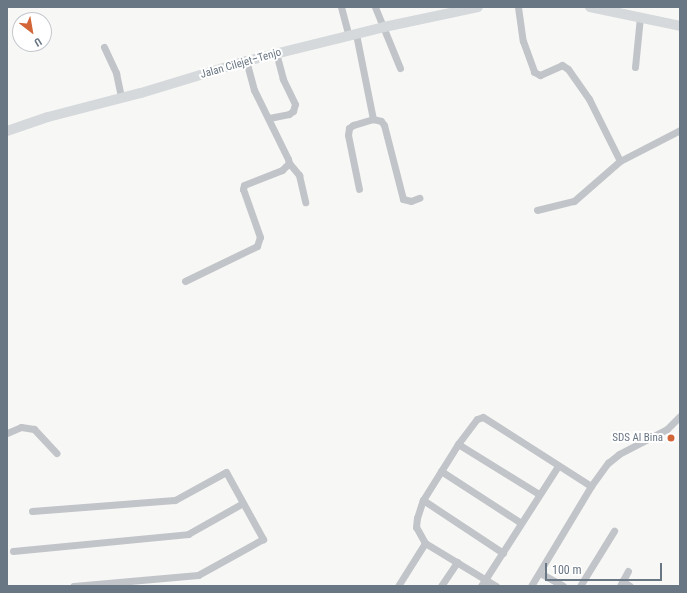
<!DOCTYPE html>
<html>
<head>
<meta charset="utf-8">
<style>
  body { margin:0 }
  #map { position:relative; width:687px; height:593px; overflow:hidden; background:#f7f7f5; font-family:"Roboto Condensed",sans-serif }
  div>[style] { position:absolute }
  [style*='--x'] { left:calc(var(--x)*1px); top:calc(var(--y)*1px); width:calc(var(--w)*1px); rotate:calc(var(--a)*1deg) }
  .street>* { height:7px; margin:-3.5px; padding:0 3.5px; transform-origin:3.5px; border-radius:3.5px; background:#c1c4c8 }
  .secondary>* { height:10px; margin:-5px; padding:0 5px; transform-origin:5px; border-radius:5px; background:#d5d9dc }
  .dots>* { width:11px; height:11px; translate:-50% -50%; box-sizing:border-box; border:2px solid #fff; border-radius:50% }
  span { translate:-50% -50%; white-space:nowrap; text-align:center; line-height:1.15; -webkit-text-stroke:4px #fff; paint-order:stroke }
  .street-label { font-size:11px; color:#697683 }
  .poi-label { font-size:11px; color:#697683 }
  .right { translate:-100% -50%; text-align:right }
  .frame { position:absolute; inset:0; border:8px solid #697683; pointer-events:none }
  .north { position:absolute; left:12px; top:12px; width:40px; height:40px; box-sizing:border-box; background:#fff; border:1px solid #c3c8cd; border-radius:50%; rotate:149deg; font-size:11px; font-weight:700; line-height:16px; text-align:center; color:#697683 }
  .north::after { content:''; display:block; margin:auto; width:14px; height:18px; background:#d36639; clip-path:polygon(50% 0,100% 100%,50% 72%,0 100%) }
  .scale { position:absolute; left:545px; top:563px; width:117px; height:18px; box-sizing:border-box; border:2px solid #697683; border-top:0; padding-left:5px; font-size:12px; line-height:14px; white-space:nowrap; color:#697683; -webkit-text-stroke:3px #fff; paint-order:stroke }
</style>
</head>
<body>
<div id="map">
  <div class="street">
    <i style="--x:341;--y:7;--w:30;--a:75"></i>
    <i style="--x:375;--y:7;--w:66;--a:67.7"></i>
    <i style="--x:518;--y:7;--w:34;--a:82"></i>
    <i style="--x:523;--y:41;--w:33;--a:70"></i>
    <i style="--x:534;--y:72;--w:7;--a:27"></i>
    <i style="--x:540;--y:75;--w:24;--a:-24"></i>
    <i style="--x:562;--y:65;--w:7;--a:34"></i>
    <i style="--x:568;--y:69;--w:37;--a:55"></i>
    <i style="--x:589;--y:99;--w:69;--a:63.4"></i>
    <i style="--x:356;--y:34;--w:87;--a:78.7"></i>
    <i style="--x:373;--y:119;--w:21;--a:163"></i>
    <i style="--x:353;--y:125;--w:5;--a:143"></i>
    <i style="--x:349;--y:128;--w:7;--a:98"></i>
    <i style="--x:348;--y:135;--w:55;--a:78.5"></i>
    <i style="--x:104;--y:47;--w:29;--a:65"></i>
    <i style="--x:116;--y:73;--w:25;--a:78"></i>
    <i style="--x:635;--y:67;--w:50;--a:-84.3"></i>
    <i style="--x:269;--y:118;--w:20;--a:-11"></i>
    <i style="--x:289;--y:114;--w:5;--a:-37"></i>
    <i style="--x:293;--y:111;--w:7;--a:-74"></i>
    <i style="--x:295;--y:104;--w:28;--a:-116"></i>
    <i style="--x:283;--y:79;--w:27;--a:-105"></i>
    <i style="--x:373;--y:119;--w:8;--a:14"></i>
    <i style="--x:381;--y:121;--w:5;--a:53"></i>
    <i style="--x:384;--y:125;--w:76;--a:75.6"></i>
    <i style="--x:403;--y:199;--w:8;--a:14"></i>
    <i style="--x:411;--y:201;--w:9;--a:-21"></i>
    <i style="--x:289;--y:163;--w:16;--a:50"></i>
    <i style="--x:299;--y:175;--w:28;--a:77"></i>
    <i style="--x:537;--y:210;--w:38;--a:-14"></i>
    <i style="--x:574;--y:201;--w:61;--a:-41"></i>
    <i style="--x:620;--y:161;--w:68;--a:-27.3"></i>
    <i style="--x:185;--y:281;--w:80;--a:-25.9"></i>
    <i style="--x:257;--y:246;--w:9;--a:-72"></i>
    <i style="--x:260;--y:237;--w:51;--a:-109.5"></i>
    <i style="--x:243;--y:189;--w:4;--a:-76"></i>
    <i style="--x:244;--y:185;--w:41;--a:-21.5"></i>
    <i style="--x:282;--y:170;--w:10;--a:-45"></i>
    <i style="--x:289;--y:163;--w:4;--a:-104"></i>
    <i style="--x:288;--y:159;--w:77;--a:-116.2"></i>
    <i style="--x:254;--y:90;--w:30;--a:-105"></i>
    <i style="--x:7;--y:433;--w:15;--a:-23"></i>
    <i style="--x:21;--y:427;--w:13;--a:9"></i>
    <i style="--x:34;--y:429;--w:33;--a:47"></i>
    <i style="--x:458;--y:444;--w:95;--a:31.7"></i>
    <i style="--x:441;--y:471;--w:95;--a:33"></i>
    <i style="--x:423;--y:500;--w:96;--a:33.5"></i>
    <i style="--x:32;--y:511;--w:143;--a:-4.4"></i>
    <i style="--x:175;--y:500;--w:58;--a:-28.8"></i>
    <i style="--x:226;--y:472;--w:77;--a:61.1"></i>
    <i style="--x:263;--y:539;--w:74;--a:151"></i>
    <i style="--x:198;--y:575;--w:125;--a:175"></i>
    <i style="--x:13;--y:551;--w:176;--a:-5.5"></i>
    <i style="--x:188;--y:534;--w:63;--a:-29.4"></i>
    <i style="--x:540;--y:573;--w:26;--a:29"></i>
    <i style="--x:622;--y:581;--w:9;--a:32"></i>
    <i style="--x:398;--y:586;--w:51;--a:-57.9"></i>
    <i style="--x:441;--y:586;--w:29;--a:-56"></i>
    <i style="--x:481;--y:586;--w:143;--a:-57.3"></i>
    <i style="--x:496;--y:586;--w:83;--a:-148.8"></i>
    <i style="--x:425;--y:543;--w:18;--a:-119"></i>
    <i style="--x:416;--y:527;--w:9;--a:-84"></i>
    <i style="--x:417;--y:518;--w:19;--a:-72"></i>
    <i style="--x:423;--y:500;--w:66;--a:-58"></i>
    <i style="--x:458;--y:444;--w:31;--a:-53"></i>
    <i style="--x:477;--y:419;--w:6;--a:-18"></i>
    <i style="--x:483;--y:417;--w:128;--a:32.6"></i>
    <i style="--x:531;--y:586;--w:117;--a:-59"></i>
    <i style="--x:591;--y:486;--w:29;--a:-54"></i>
    <i style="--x:608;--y:463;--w:14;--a:-39"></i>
    <i style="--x:619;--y:454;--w:54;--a:-27.5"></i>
    <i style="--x:667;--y:429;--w:18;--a:-45"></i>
    <i style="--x:580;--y:586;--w:65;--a:-58.3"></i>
    <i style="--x:620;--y:586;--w:17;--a:-62"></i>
  </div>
  <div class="secondary">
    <i style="--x:590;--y:7;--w:92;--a:11.9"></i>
    <i style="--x:7;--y:131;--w:43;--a:-18.9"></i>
    <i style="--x:48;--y:117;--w:96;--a:-14.5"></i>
    <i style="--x:141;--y:93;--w:110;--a:-16.9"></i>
    <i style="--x:246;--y:61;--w:142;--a:-13.8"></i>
    <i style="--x:384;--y:27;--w:96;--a:-12"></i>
  </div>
  <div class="dots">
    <i style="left:671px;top:438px;background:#d36639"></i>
  </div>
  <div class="street-label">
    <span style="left:241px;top:64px;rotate:-16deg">Jalan Cilejet–Tenjo</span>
  </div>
  <div class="poi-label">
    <span class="right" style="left:663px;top:438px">SDS Al Bina</span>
  </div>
  <div class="frame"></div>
  <div class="north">U</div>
  <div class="scale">100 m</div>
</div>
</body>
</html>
